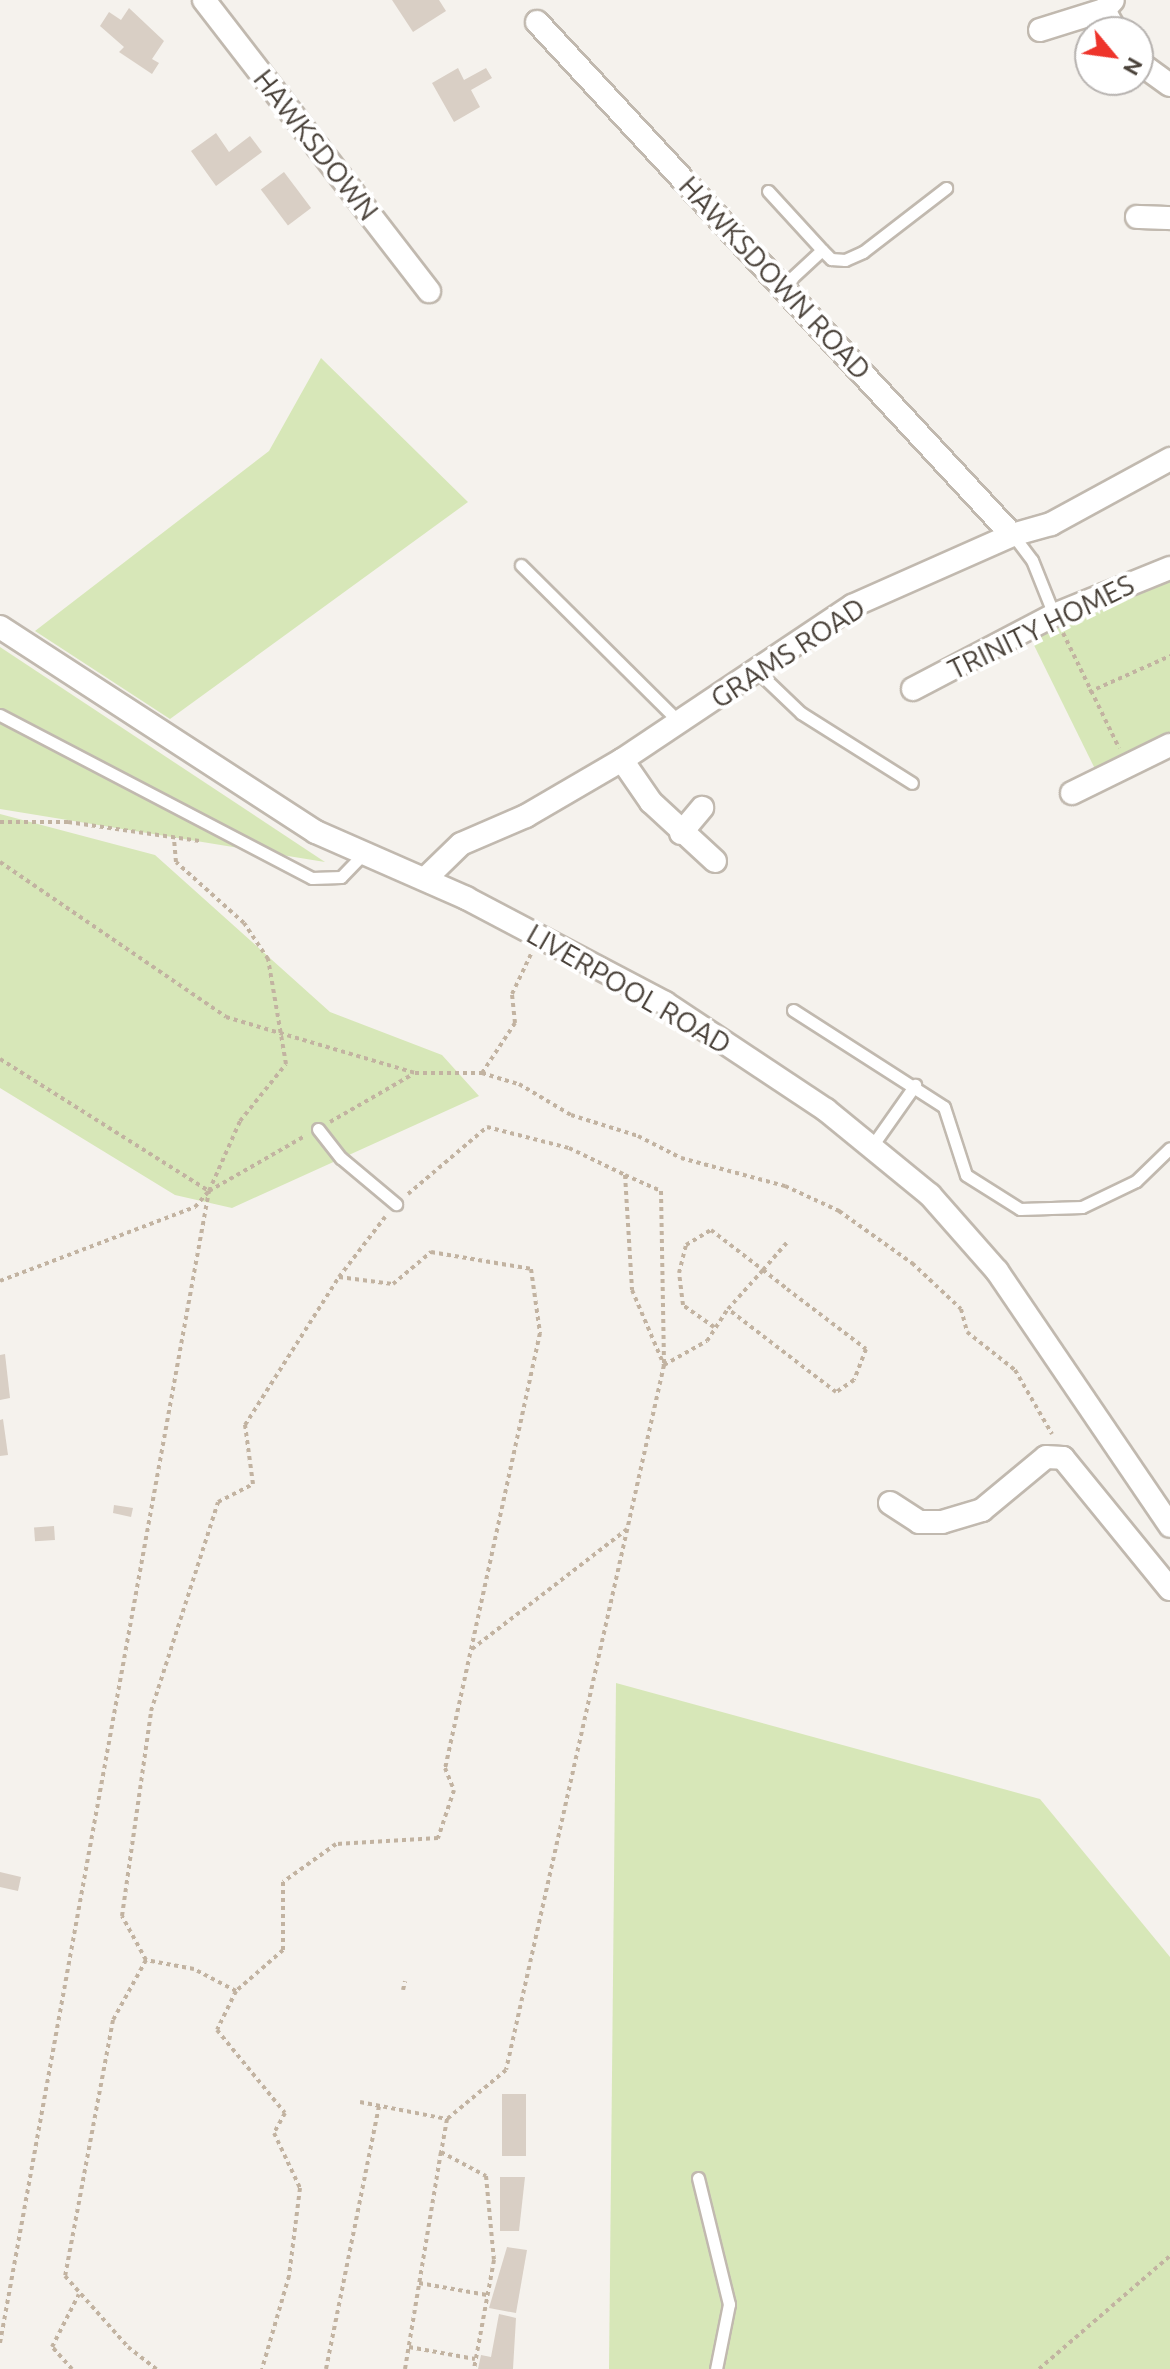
<!DOCTYPE html>
<html>
<head>
<meta charset="utf-8">
<style>
  body { margin:0 }
  #map { position:relative; width:1170px; height:2369px; overflow:hidden; background:#f5f2ed; font-family:Ubuntu,sans-serif }
  div>[style] { position:absolute }
  [style*='--x'] { left:calc(var(--x)*1px); top:calc(var(--y)*1px); width:calc(var(--w)*1px); rotate:calc(var(--a)*1deg) }
  .green>* { inset:0; background:#d7e7b8 }
  .building>* { inset:0; background:#d9cfc5; transform-origin:0 0 }
  .path>* { height:4px; margin-top:-2px; transform-origin:0; background:repeating-linear-gradient(90deg,#c2b3a1 0 4px,transparent 0 8px) }
  .roads { filter:drop-shadow(2px 0 #c1b9af) drop-shadow(-2px 0 #c1b9af) drop-shadow(0 2px #c1b9af) drop-shadow(0 -2px #c1b9af) }
  .service>* { height:11px; margin:-5.5px; padding:0 5.5px; transform-origin:5.5px; border-radius:5.5px; background:#fff }
  .minor>* { height:22px; margin:-11px; padding:0 11px; transform-origin:11px; border-radius:11px; background:#fff }
  span { translate:-50% -50%; white-space:nowrap; text-align:center; line-height:1.15; -webkit-text-stroke:8px #fff; paint-order:stroke }
  .street-label { font-size:28px; color:#4a423a }
  .north { position:absolute; left:1074px; top:16px; width:80px; height:80px; box-sizing:border-box; background:#fff; border:2px solid #b7b3b0; border-radius:50%; rotate:119deg; font-size:22px; font-weight:700; line-height:32px; text-align:center; color:#4a423a }
  .north::after { content:''; display:block; margin:auto; width:28px; height:36px; background:#ee342b; clip-path:polygon(50% 0,100% 100%,50% 72%,0 100%) }
</style>
</head>
<body>
<div id="map">
  <div class="green">
    <i style="clip-path:polygon(321px 358px,468px 502px,170px 719px,35px 631px,269px 451px)"></i>
    <i style="clip-path:polygon(1170px 568px,1170px 745px,1099px 777px,1026px 629px)"></i>
    <i style="clip-path:polygon(0 647px,325px 862px,0 809px)"></i>
    <i style="clip-path:polygon(0 814px,155px 855px,330px 1012px,442px 1055px,479px 1096px,232px 1208px,175px 1195px,0 1088px)"></i>
    <i style="clip-path:polygon(616px 1683px,1040px 1799px,1170px 1957px,1170px 2369px,609px 2369px)"></i>
  </div>
  <div class="building">
    <i style="clip-path:polygon(392px 0,439px 0,446px 11px,413px 32px)"></i>
    <i style="clip-path:polygon(129px 8px,164px 41px,152px 59px,159px 63px,152px 74px,119px 52px,124px 47px,100px 26px,109px 12px,121px 20px)"></i>
    <i style="clip-path:polygon(458px 68px,464px 80px,486px 68px,492px 78px,471px 90px,480px 107px,454px 122px,432px 83px)"></i>
    <i style="clip-path:polygon(216px 133px,229px 152px,250px 136px,262px 152px,216px 186px,191px 151px)"></i>
    <i style="left:284px;top:172px;width:45px;height:29px;rotate:53deg"></i>
    <i style="clip-path:polygon(5px 1354px,10px 1398px,0 1400px,0 1355px)"></i>
    <i style="clip-path:polygon(3px 1419px,8px 1455px,0 1456px,0 1420px)"></i>
    <i style="clip-path:polygon(114px 1505px,133px 1508px,131px 1517px,113px 1513px)"></i>
    <i style="left:54px;top:1526px;width:14px;height:20px;rotate:86deg"></i>
    <i style="clip-path:polygon(0 1872px,21px 1877px,18px 1891px,0 1887px)"></i>
    <i style="left:502px;top:2094px;width:24px;height:62px"></i>
    <i style="clip-path:polygon(500px 2177px,525px 2177px,519px 2231px,500px 2231px)"></i>
    <i style="clip-path:polygon(507px 2247px,527px 2250px,516px 2313px,489px 2308px)"></i>
    <i style="clip-path:polygon(499px 2314px,516px 2318px,513px 2369px,478px 2369px,481px 2355px,491px 2357px)"></i>
  </div>
  <div class="path">
    <i style="--x:1063;--y:633;--w:128;--a:64"></i>
    <i style="--x:1089;--y:692;--w:89;--a:-24"></i>
    <i style="--x:0;--y:822;--w:68;--a:0"></i>
    <i style="--x:68;--y:822;--w:133;--a:8.2"></i>
    <i style="--x:0;--y:862;--w:274;--a:34.4"></i>
    <i style="--x:226;--y:1017;--w:197;--a:16.5"></i>
    <i style="--x:415;--y:1073;--w:67;--a:0"></i>
    <i style="--x:482;--y:1073;--w:39;--a:17"></i>
    <i style="--x:519;--y:1084;--w:61;--a:30.8"></i>
    <i style="--x:571;--y:1115;--w:70;--a:17.4"></i>
    <i style="--x:638;--y:1136;--w:48;--a:27.1"></i>
    <i style="--x:681;--y:1158;--w:108;--a:15.1"></i>
    <i style="--x:785;--y:1186;--w:60;--a:24.8"></i>
    <i style="--x:839;--y:1211;--w:90;--a:35.5"></i>
    <i style="--x:912;--y:1263;--w:67;--a:43.2"></i>
    <i style="--x:961;--y:1309;--w:24;--a:75"></i>
    <i style="--x:967;--y:1332;--w:61;--a:38.4"></i>
    <i style="--x:1015;--y:1370;--w:74;--a:60"></i>
    <i style="--x:0;--y:1059;--w:247;--a:32.3"></i>
    <i style="--x:209;--y:1191;--w:111;--a:-29.8"></i>
    <i style="--x:482;--y:1073;--w:60;--a:-56.6"></i>
    <i style="--x:515;--y:1023;--w:29;--a:-96"></i>
    <i style="--x:512;--y:994;--w:44;--a:-64.6"></i>
    <i style="--x:330;--y:1122;--w:96;--a:-30"></i>
    <i style="--x:625;--y:1175;--w:39;--a:24"></i>
    <i style="--x:661;--y:1191;--w:174;--a:89"></i>
    <i style="--x:664;--y:1365;--w:49;--a:-29.2"></i>
    <i style="--x:707;--y:1341;--w:38;--a:-57"></i>
    <i style="--x:408;--y:1194;--w:104;--a:-40.3"></i>
    <i style="--x:487;--y:1127;--w:85;--a:14.4"></i>
    <i style="--x:569;--y:1148;--w:62;--a:25.7"></i>
    <i style="--x:625;--y:1175;--w:115;--a:86.5"></i>
    <i style="--x:632;--y:1290;--w:82;--a:66.9"></i>
    <i style="--x:664;--y:1365;--w:722;--a:102.63"></i>
    <i style="--x:506;--y:2070;--w:77;--a:140.3"></i>
    <i style="--x:447;--y:2119;--w:34;--a:100"></i>
    <i style="--x:441;--y:2152;--w:51;--a:28.1"></i>
    <i style="--x:486;--y:2176;--w:84;--a:84.6"></i>
    <i style="--x:494;--y:2260;--w:111;--a:100.4"></i>
    <i style="--x:339;--y:1277;--w:76;--a:-52.5"></i>
    <i style="--x:0;--y:1281;--w:209;--a:-20.8"></i>
    <i style="--x:195;--y:1207;--w:21;--a:-49"></i>
    <i style="--x:714;--y:1327;--w:38;--a:-145"></i>
    <i style="--x:683;--y:1305;--w:32;--a:-97"></i>
    <i style="--x:679;--y:1273;--w:29;--a:-76"></i>
    <i style="--x:686;--y:1245;--w:29;--a:-31"></i>
    <i style="--x:711;--y:1230;--w:66;--a:37.6"></i>
    <i style="--x:763;--y:1270;--w:31;--a:38"></i>
    <i style="--x:787;--y:1289;--w:99;--a:37.2"></i>
    <i style="--x:866;--y:1349;--w:33;--a:111"></i>
    <i style="--x:854;--y:1380;--w:22;--a:146"></i>
    <i style="--x:836;--y:1392;--w:136;--a:-142.5"></i>
    <i style="--x:728;--y:1309;--w:52;--a:-48.1"></i>
    <i style="--x:763;--y:1270;--w:37;--a:-49"></i>
    <i style="--x:472;--y:1649;--w:196;--a:-37.7"></i>
    <i style="--x:146;--y:1960;--w:68;--a:118.8"></i>
    <i style="--x:113;--y:2020;--w:260;--a:100.6"></i>
    <i style="--x:65;--y:2276;--w:95;--a:48.4"></i>
    <i style="--x:128;--y:2347;--w:36;--a:38"></i>
    <i style="--x:403;--y:1990;--w:9;--a:-77"></i>
    <i style="--x:236;--y:1991;--w:47;--a:-152.4"></i>
    <i style="--x:194;--y:1969;--w:49;--a:-169.4"></i>
    <i style="--x:146;--y:1960;--w:50;--a:-118.6"></i>
    <i style="--x:122;--y:1916;--w:207;--a:-81.9"></i>
    <i style="--x:151;--y:1711;--w:219;--a:-72.2"></i>
    <i style="--x:218;--y:1502;--w:39;--a:-27"></i>
    <i style="--x:253;--y:1484;--w:60;--a:-97.7"></i>
    <i style="--x:245;--y:1425;--w:175;--a:-57.6"></i>
    <i style="--x:339;--y:1277;--w:54;--a:7.4"></i>
    <i style="--x:393;--y:1284;--w:50;--a:-40.1"></i>
    <i style="--x:431;--y:1252;--w:101;--a:9.6"></i>
    <i style="--x:531;--y:1269;--w:65;--a:82"></i>
    <i style="--x:540;--y:1333;--w:445;--a:102.3"></i>
    <i style="--x:445;--y:1768;--w:24;--a:68"></i>
    <i style="--x:454;--y:1790;--w:51;--a:108.4"></i>
    <i style="--x:438;--y:1838;--w:102;--a:176.6"></i>
    <i style="--x:336;--y:1844;--w:65;--a:144.4"></i>
    <i style="--x:283;--y:1882;--w:68;--a:90"></i>
    <i style="--x:283;--y:1950;--w:62;--a:138.9"></i>
    <i style="--x:236;--y:1991;--w:43;--a:116"></i>
    <i style="--x:217;--y:2030;--w:107;--a:50.7"></i>
    <i style="--x:285;--y:2113;--w:23;--a:119"></i>
    <i style="--x:274;--y:2133;--w:61;--a:64.7"></i>
    <i style="--x:300;--y:2188;--w:89;--a:97.1"></i>
    <i style="--x:289;--y:2276;--w:97;--a:106.2"></i>
    <i style="--x:360;--y:2102;--w:89;--a:11.1"></i>
    <i style="--x:419;--y:2283;--w:69;--a:10"></i>
    <i style="--x:0;--y:2343;--w:1171;--a:-79.72"></i>
    <i style="--x:209;--y:1191;--w:77;--a:-66.1"></i>
    <i style="--x:240;--y:1121;--w:73;--a:-51.1"></i>
    <i style="--x:286;--y:1064;--w:107;--a:-99.7"></i>
    <i style="--x:268;--y:959;--w:43;--a:-123.7"></i>
    <i style="--x:244;--y:923;--w:91;--a:-138.1"></i>
    <i style="--x:176;--y:862;--w:25;--a:-95"></i>
    <i style="--x:409;--y:2347;--w:67;--a:10.3"></i>
    <i style="--x:72;--y:2369;--w:30;--a:-132"></i>
    <i style="--x:52;--y:2347;--w:59;--a:-63"></i>
    <i style="--x:326;--y:2369;--w:269;--a:-78.6"></i>
    <i style="--x:405;--y:2369;--w:220;--a:-80.6"></i>
    <i style="--x:1039;--y:2369;--w:173;--a:-40.8"></i>
  </div>
  <div class="roads">
    <div class="service">
      <i style="--x:768;--y:191;--w:80;--a:47.5"></i>
      <i style="--x:782;--y:287;--w:54;--a:-42.8"></i>
      <i style="--x:822;--y:250;--w:13;--a:45"></i>
      <i style="--x:831;--y:259;--w:14;--a:4"></i>
      <i style="--x:845;--y:260;--w:20;--a:-24"></i>
      <i style="--x:863;--y:252;--w:105;--a:-37.6"></i>
      <i style="--x:1013;--y:535;--w:31;--a:53"></i>
      <i style="--x:1032;--y:560;--w:59;--a:68.2"></i>
      <i style="--x:521;--y:565;--w:224;--a:44.8"></i>
      <i style="--x:757;--y:671;--w:61;--a:43.7"></i>
      <i style="--x:801;--y:713;--w:131;--a:32.2"></i>
      <i style="--x:0;--y:715;--w:352;--a:27.6"></i>
      <i style="--x:312;--y:878;--w:29;--a:-2"></i>
      <i style="--x:341;--y:877;--w:33;--a:-46"></i>
      <i style="--x:793;--y:1010;--w:179;--a:32.7"></i>
      <i style="--x:944;--y:1107;--w:71;--a:72.1"></i>
      <i style="--x:966;--y:1175;--w:64;--a:32.2"></i>
      <i style="--x:1020;--y:1209;--w:62;--a:-1.8"></i>
      <i style="--x:1082;--y:1207;--w:60;--a:-25.7"></i>
      <i style="--x:1136;--y:1181;--w:47;--a:-44.1"></i>
      <i style="--x:318;--y:1129;--w:37;--a:52"></i>
      <i style="--x:341;--y:1158;--w:72;--a:39.9"></i>
      <i style="--x:872;--y:1146;--w:75;--a:-54.8"></i>
      <i style="--x:698;--y:2178;--w:130;--a:76.2"></i>
      <i style="--x:729;--y:2304;--w:66;--a:101.3"></i>
    </div>
    <div class="minor">
      <i style="--x:204;--y:0;--w:368;--a:52.3"></i>
      <i style="--x:1104;--y:10;--w:25;--a:61"></i>
      <i style="--x:537;--y:22;--w:699;--a:47.2"></i>
      <i style="--x:1040;--y:30;--w:67;--a:-17.4"></i>
      <i style="--x:1104;--y:10;--w:13;--a:-48"></i>
      <i style="--x:1138;--y:62;--w:39;--a:36"></i>
      <i style="--x:1137;--y:217;--w:33;--a:2"></i>
      <i style="--x:0;--y:627;--w:377;--a:33"></i>
      <i style="--x:316;--y:832;--w:164;--a:23.7"></i>
      <i style="--x:466;--y:898;--w:225;--a:27.8"></i>
      <i style="--x:665;--y:1003;--w:193;--a:33.6"></i>
      <i style="--x:826;--y:1110;--w:134;--a:39.3"></i>
      <i style="--x:930;--y:1195;--w:101;--a:48.6"></i>
      <i style="--x:997;--y:1271;--w:308;--a:55.8"></i>
      <i style="--x:913;--y:689;--w:159;--a:-27.7"></i>
      <i style="--x:1054;--y:615;--w:125;--a:-22.1"></i>
      <i style="--x:622;--y:760;--w:51;--a:55.4"></i>
      <i style="--x:651;--y:802;--w:87;--a:42.7"></i>
      <i style="--x:1072;--y:793;--w:109;--a:-26.1"></i>
      <i style="--x:681;--y:833;--w:33;--a:-50"></i>
      <i style="--x:425;--y:879;--w:50;--a:-44.2"></i>
      <i style="--x:461;--y:844;--w:71;--a:-23.3"></i>
      <i style="--x:526;--y:816;--w:111;--a:-30.3"></i>
      <i style="--x:622;--y:760;--w:277;--a:-33.8"></i>
      <i style="--x:852;--y:606;--w:175;--a:-23.9"></i>
      <i style="--x:1012;--y:535;--w:41;--a:-15.8"></i>
      <i style="--x:1051;--y:524;--w:136;--a:-28.6"></i>
      <i style="--x:890;--y:1503;--w:35;--a:33"></i>
      <i style="--x:919;--y:1522;--w:23;--a:0"></i>
      <i style="--x:942;--y:1522;--w:42;--a:-16.7"></i>
      <i style="--x:982;--y:1510;--w:83;--a:-39.6"></i>
      <i style="--x:1046;--y:1457;--w:17;--a:3"></i>
      <i style="--x:1063;--y:1458;--w:169;--a:50.8"></i>
    </div>
  </div>
  <div class="street-label">
    <span style="left:316px;top:145px;rotate:52deg">HAWKSDOWN</span>
    <span style="left:775px;top:278px;rotate:47deg">HAWKSDOWN ROAD</span>
    <span style="left:1041px;top:627px;rotate:-26deg">TRINITY HOMES</span>
    <span style="left:788px;top:653px;rotate:-33deg">GRAMS ROAD</span>
    <span style="left:629px;top:989px;rotate:30deg">LIVERPOOL ROAD</span>
  </div>
  <div class="north">N</div>
</div>
</body>
</html>
